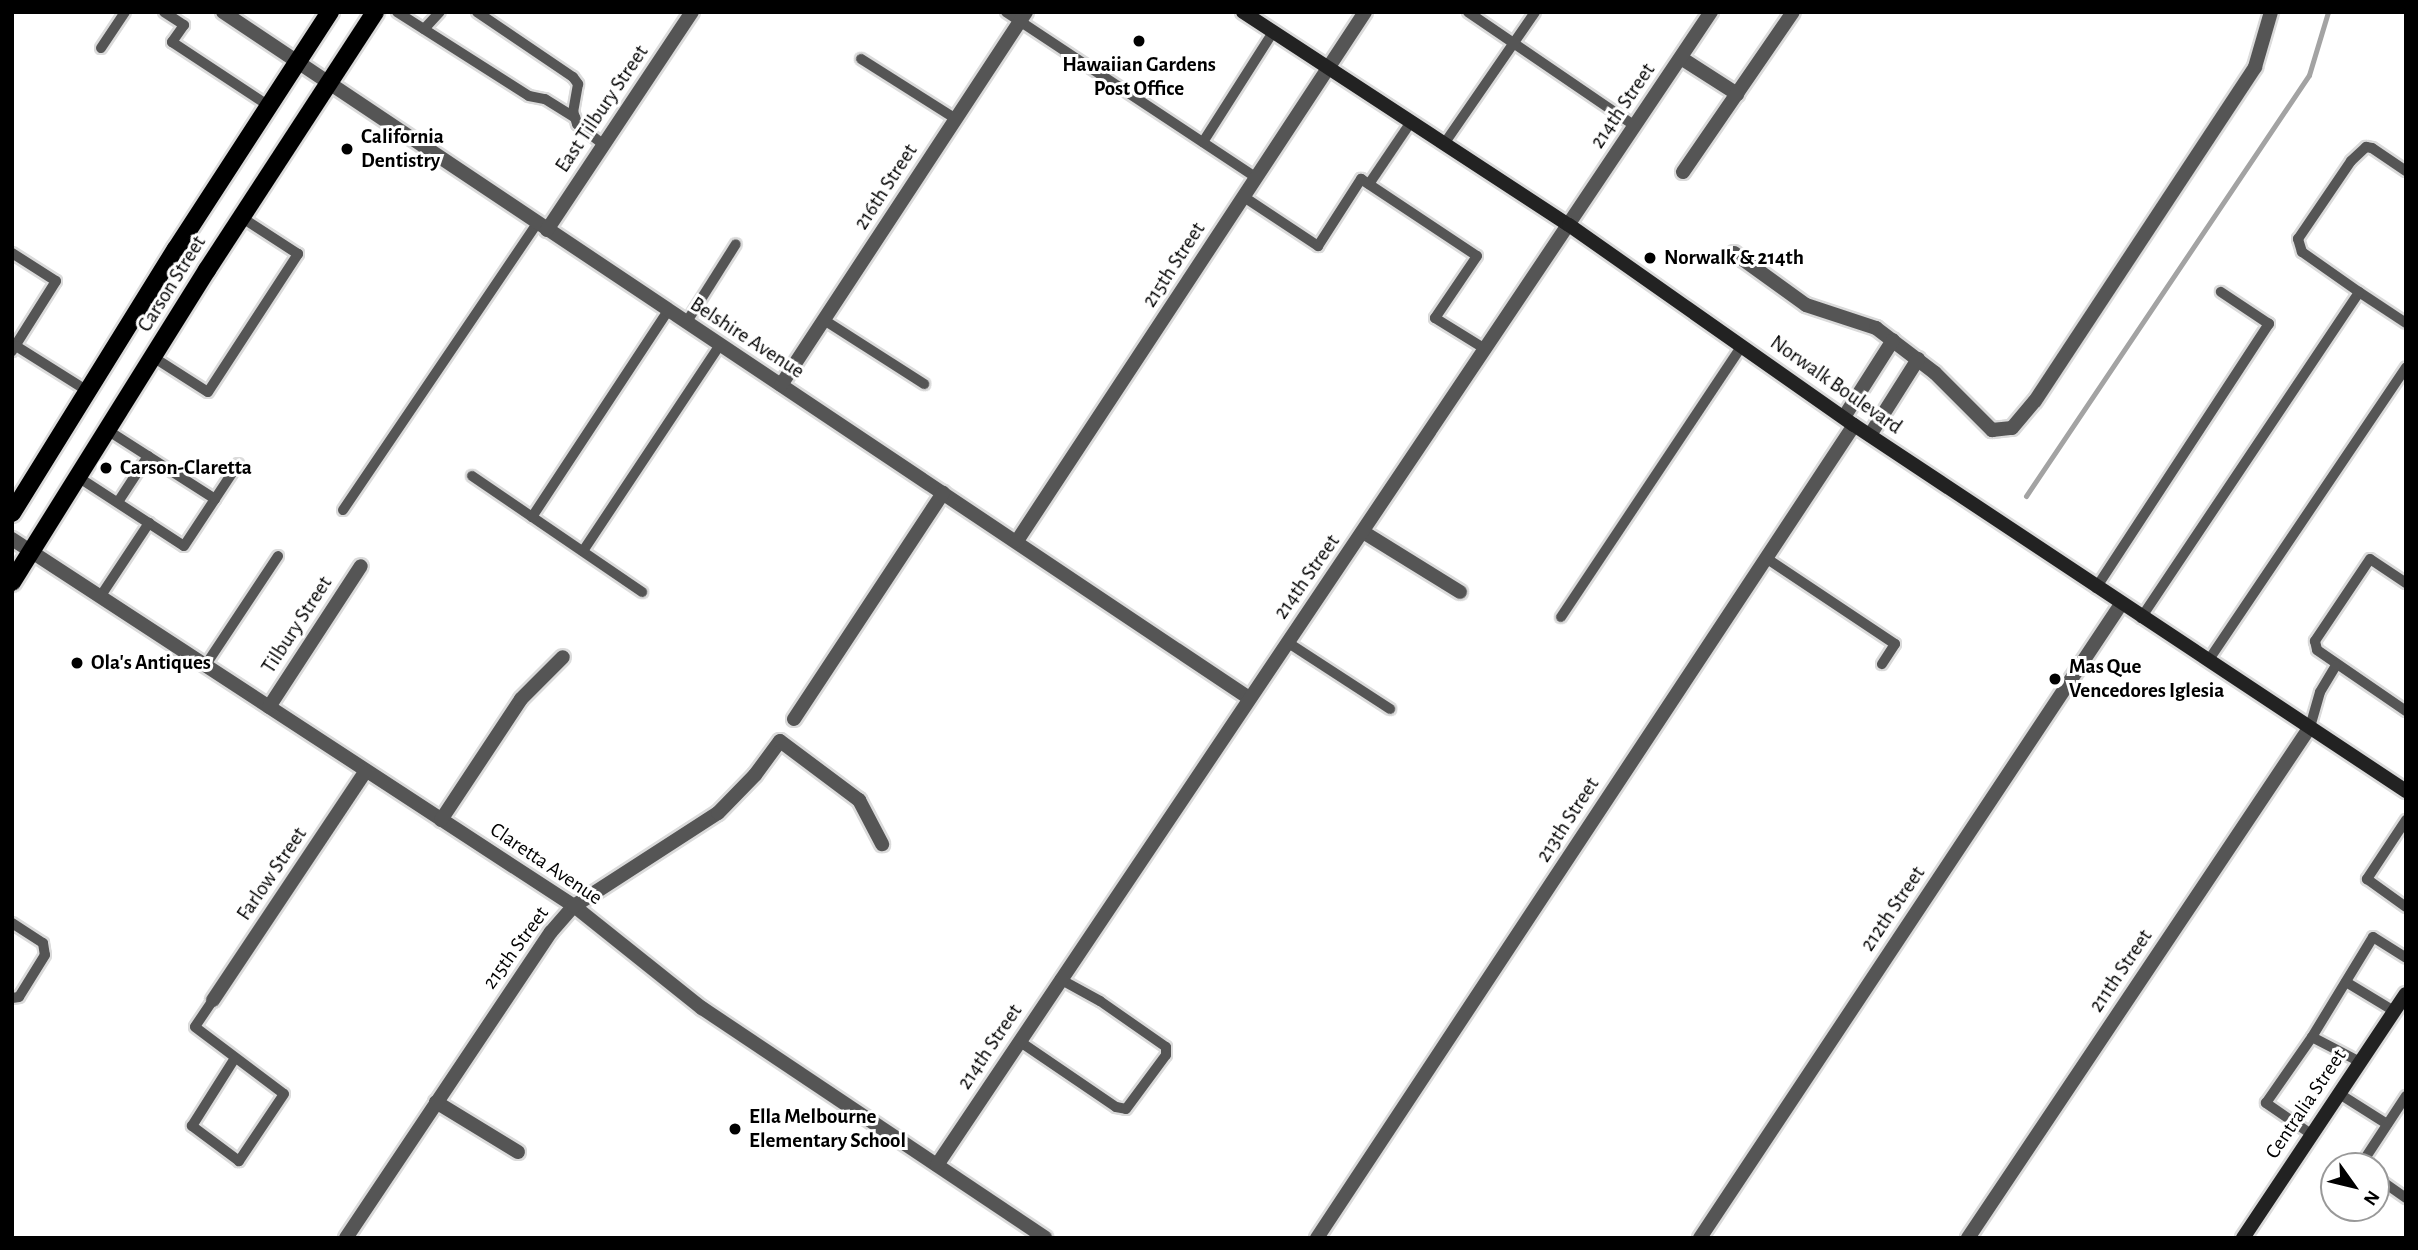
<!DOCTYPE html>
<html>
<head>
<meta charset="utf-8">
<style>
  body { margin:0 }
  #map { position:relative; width:2418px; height:1250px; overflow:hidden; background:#fff; font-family:"Alegreya Sans",sans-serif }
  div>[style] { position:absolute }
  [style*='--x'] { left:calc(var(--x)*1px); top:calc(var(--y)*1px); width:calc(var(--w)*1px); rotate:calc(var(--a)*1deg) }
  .stream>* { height:5px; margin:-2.5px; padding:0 2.5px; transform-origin:2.5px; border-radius:2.5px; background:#a3a3a3 }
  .roads { filter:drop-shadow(2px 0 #dbdbdb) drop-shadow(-2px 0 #dbdbdb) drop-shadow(0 2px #dbdbdb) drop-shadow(0 -2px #dbdbdb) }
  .lane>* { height:10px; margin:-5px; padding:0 5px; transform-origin:5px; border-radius:5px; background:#555 }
  .street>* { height:14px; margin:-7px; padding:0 7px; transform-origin:7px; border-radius:7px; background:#555 }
  .secondary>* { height:14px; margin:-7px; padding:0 7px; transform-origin:7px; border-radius:7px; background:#222 }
  .primary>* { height:18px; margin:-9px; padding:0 9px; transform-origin:9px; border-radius:9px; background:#000 }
  .dots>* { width:19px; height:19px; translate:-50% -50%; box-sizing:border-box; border:4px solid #fff; border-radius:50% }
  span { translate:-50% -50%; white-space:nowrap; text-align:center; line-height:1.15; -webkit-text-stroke:6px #fff; paint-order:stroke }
  .poi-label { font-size:21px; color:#000; font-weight:700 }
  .left { translate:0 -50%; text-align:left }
  .street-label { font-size:21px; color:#000 }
  .frame { position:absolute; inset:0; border:14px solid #000; pointer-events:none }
  .north { position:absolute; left:2320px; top:1152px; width:70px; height:70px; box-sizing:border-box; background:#fff; border:2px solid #999; border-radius:50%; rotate:124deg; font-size:19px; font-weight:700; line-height:28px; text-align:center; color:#000 }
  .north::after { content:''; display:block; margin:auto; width:24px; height:32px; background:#000; clip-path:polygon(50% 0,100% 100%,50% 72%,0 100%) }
</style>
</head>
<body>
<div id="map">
  <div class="stream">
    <i style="--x:2026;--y:496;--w:507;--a:-56.09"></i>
    <i style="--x:2309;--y:75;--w:66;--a:-73.2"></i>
  </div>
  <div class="roads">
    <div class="lane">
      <i style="--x:164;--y:12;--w:24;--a:33"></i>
      <i style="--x:184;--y:25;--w:21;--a:125"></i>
      <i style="--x:172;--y:42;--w:116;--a:33.4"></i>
      <i style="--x:397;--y:12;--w:156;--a:32.5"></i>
      <i style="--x:529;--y:96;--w:16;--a:11"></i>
      <i style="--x:545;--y:99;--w:36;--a:32"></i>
      <i style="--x:477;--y:12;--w:116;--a:34.1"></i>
      <i style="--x:573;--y:77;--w:9;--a:54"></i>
      <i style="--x:578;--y:84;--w:27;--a:100"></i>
      <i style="--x:573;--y:111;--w:14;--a:73"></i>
      <i style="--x:577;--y:124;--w:34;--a:38"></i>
      <i style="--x:1006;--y:12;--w:301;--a:33.5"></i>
      <i style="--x:1468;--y:12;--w:202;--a:34.3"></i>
      <i style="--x:424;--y:29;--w:23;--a:-47"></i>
      <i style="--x:101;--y:48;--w:43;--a:-56.3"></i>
      <i style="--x:861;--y:59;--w:112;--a:32.3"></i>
      <i style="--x:1203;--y:142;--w:130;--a:-57.5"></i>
      <i style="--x:1444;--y:144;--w:160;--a:-55.4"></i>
      <i style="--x:1369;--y:184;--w:75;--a:-55.9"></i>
      <i style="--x:1244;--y:197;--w:89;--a:33.5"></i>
      <i style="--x:1318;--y:246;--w:80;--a:-57.3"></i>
      <i style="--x:1361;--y:179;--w:139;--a:33.6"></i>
      <i style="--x:1477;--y:256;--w:75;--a:124.1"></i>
      <i style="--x:1435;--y:318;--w:59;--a:31.8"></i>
      <i style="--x:12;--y:253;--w:52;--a:32.5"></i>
      <i style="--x:56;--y:281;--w:83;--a:122.2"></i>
      <i style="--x:2359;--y:292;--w:56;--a:33.4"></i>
      <i style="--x:824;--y:320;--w:119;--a:32.6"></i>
      <i style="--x:686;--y:323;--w:93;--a:-57.7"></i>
      <i style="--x:16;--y:346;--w:86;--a:32.2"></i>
      <i style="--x:153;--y:357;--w:65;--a:32.5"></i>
      <i style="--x:208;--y:392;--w:165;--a:-56.9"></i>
      <i style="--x:298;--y:254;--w:68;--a:-147"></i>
      <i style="--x:472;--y:476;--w:206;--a:34.3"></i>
      <i style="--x:78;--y:477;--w:126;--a:33.1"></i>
      <i style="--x:184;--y:546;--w:56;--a:-56.6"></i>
      <i style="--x:215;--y:499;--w:128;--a:-147.4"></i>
      <i style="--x:215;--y:499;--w:42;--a:-56.7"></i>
      <i style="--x:118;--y:502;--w:55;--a:-56.9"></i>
      <i style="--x:343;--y:510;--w:346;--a:-55.9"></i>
      <i style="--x:532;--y:517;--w:247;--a:-56.6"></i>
      <i style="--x:583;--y:551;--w:247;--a:-56.4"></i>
      <i style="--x:1766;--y:558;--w:155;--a:33.7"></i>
      <i style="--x:1895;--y:644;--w:24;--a:123"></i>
      <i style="--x:2406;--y:583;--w:43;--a:-146.3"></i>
      <i style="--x:2370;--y:559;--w:99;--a:123.9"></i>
      <i style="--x:2315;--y:641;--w:9;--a:77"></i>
      <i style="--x:2317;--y:650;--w:108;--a:34.4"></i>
      <i style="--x:2096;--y:588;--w:316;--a:-56.8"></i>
      <i style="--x:2269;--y:324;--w:58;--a:-146.3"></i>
      <i style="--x:100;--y:597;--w:89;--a:-56.5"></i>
      <i style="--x:1561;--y:617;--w:326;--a:-56.3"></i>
      <i style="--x:2141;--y:618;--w:392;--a:-56.2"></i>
      <i style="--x:2359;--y:292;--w:70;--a:-144.9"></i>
      <i style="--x:2302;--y:252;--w:14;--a:-107"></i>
      <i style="--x:2298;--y:239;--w:94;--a:-55.8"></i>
      <i style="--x:2351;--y:161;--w:21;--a:-43"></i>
      <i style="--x:2366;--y:147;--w:6;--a:9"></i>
      <i style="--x:2372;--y:148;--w:41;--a:34.1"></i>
      <i style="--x:1287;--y:642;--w:123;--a:33"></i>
      <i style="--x:2208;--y:661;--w:354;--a:-56"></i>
      <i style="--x:205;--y:666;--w:132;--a:-56.4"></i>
      <i style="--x:2310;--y:727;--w:36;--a:-74"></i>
      <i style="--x:2320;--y:692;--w:31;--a:-59"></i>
      <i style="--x:2406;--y:820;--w:71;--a:123.5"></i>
      <i style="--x:2367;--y:879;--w:48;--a:35.7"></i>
      <i style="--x:12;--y:923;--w:37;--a:33"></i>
      <i style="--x:43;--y:943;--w:12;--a:81"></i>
      <i style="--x:45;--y:955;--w:49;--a:121.8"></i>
      <i style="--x:19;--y:997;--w:7;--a:172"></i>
      <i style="--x:2346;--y:982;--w:56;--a:31.1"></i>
      <i style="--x:213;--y:1000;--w:32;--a:124"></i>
      <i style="--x:195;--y:1027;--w:111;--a:37"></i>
      <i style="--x:284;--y:1094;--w:81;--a:123.9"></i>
      <i style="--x:239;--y:1161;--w:59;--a:-143.3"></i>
      <i style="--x:192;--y:1126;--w:80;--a:-57.7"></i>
      <i style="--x:2312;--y:1037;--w:54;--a:27.5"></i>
      <i style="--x:1019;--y:1041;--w:117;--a:34.2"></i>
      <i style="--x:1116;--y:1107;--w:10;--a:11"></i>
      <i style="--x:1126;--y:1109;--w:67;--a:-53.5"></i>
      <i style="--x:1166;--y:1055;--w:8;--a:-90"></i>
      <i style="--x:1166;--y:1047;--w:80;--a:-145.1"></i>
      <i style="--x:1100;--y:1001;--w:46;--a:-151.2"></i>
      <i style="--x:2338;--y:1093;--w:58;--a:32.3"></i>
      <i style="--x:2311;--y:1134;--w:55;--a:-145.4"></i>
      <i style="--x:2266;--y:1103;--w:80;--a:-55.1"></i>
      <i style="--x:2312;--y:1037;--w:117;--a:-58.6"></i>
      <i style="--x:2373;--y:937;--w:39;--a:32"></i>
      <i style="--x:2360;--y:1166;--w:84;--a:-56.7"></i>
      <i style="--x:2376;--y:1177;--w:37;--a:35"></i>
    </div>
    <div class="street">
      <i style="--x:223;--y:12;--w:1234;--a:33.77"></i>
      <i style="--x:1681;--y:58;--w:67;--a:32.7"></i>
      <i style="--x:1683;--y:172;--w:194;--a:-55.5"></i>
      <i style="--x:547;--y:230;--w:262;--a:-56.4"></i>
      <i style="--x:1734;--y:253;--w:89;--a:35.8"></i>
      <i style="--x:1806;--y:305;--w:74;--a:18.2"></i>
      <i style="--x:1876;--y:328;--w:74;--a:37.3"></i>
      <i style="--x:1935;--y:373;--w:81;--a:45"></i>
      <i style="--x:1992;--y:430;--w:20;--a:-6"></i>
      <i style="--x:2012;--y:428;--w:35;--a:-50"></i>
      <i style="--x:2035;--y:401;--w:400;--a:-56.6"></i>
      <i style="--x:2255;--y:67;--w:57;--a:-73.8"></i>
      <i style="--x:781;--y:385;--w:446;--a:-56.7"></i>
      <i style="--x:1844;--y:417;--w:91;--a:-57.5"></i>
      <i style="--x:1870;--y:435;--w:90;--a:-57.7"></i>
      <i style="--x:1363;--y:532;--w:114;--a:31.7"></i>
      <i style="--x:12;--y:539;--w:671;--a:33.15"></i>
      <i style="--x:574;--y:906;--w:164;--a:38.6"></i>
      <i style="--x:702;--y:1008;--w:413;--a:33.8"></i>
      <i style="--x:1017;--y:541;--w:633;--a:-56.66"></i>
      <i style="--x:269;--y:707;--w:168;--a:-56.9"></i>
      <i style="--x:794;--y:719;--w:271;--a:-56.6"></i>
      <i style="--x:441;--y:820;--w:145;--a:-56.5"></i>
      <i style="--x:521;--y:699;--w:59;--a:-45"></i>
      <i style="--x:213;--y:1000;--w:275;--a:-56.3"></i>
      <i style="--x:436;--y:1102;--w:96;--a:31.4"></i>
      <i style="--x:937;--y:1165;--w:1389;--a:-56.13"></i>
      <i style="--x:346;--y:1238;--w:368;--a:-56.2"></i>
      <i style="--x:551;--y:932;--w:35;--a:-49"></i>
      <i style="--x:574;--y:906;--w:171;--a:-32.9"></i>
      <i style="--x:718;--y:813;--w:53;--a:-45.8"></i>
      <i style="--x:755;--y:775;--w:42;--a:-53.7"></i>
      <i style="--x:780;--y:741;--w:99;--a:36.8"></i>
      <i style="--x:859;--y:800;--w:50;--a:62.4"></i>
      <i style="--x:1317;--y:1238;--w:974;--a:-56.55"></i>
      <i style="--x:1700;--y:1238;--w:761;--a:-56.41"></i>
      <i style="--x:1968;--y:1238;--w:615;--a:-56.21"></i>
    </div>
    <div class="secondary">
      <i style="--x:1243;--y:12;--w:389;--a:33.2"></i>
      <i style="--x:1569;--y:225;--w:348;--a:35.1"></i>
      <i style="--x:1854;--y:425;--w:662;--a:33.55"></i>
      <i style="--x:2243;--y:1238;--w:293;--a:-56.3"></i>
    </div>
    <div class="primary">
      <i style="--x:12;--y:513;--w:311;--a:-58.2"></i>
      <i style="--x:176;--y:249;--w:283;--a:-57"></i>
      <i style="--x:12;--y:582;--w:368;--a:-58"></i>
      <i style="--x:207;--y:270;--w:308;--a:-56.9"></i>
    </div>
  </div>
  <div class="dots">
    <i style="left:1139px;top:41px;background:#000"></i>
    <i style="left:347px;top:149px;background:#000"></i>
    <i style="left:1650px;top:258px;background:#000"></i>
    <i style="left:106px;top:468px;background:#000"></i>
    <i style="left:77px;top:663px;background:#000"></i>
    <i style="left:2055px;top:679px;background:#000"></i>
    <i style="left:735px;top:1129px;background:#000"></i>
  </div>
  <div class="poi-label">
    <span style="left:1139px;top:77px">Hawaiian Gardens<br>Post Office</span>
    <span class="left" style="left:361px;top:149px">California<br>Dentistry</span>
    <span class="left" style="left:1664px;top:258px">Norwalk &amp; 214th</span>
    <span class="left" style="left:120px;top:468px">Carson-Claretta</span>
    <span class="left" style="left:91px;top:663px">Ola's Antiques</span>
    <span class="left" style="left:2069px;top:679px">Mas Que<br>Vencedores Iglesia</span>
    <span class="left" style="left:749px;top:1129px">Ella Melbourne<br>Elementary School</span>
  </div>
  <div class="street-label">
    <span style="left:1623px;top:106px;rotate:-56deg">214th Street</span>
    <span style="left:602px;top:109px;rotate:-56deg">East Tilbury Street</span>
    <span style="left:886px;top:187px;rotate:-57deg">216th Street</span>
    <span style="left:1174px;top:265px;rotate:-57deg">215th Street</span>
    <span style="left:172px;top:284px;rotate:-58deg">Carson Street</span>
    <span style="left:747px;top:338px;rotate:33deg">Belshire Avenue</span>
    <span style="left:1836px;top:385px;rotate:35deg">Norwalk Boulevard</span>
    <span style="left:1307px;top:577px;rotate:-55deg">214th Street</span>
    <span style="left:297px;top:625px;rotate:-57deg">Tilbury Street</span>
    <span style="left:1568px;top:820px;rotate:-57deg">213th Street</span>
    <span style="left:546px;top:864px;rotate:34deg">Claretta Avenue</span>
    <span style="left:272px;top:874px;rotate:-56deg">Farlow Street</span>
    <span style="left:1893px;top:909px;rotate:-56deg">212th Street</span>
    <span style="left:516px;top:948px;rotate:-54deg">215th Street</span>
    <span style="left:2121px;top:971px;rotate:-56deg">211th Street</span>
    <span style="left:990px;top:1047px;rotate:-56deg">214th Street</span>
    <span style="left:2306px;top:1104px;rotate:-56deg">Centralia Street</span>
  </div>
  <div class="frame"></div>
  <div class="north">N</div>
</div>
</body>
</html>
